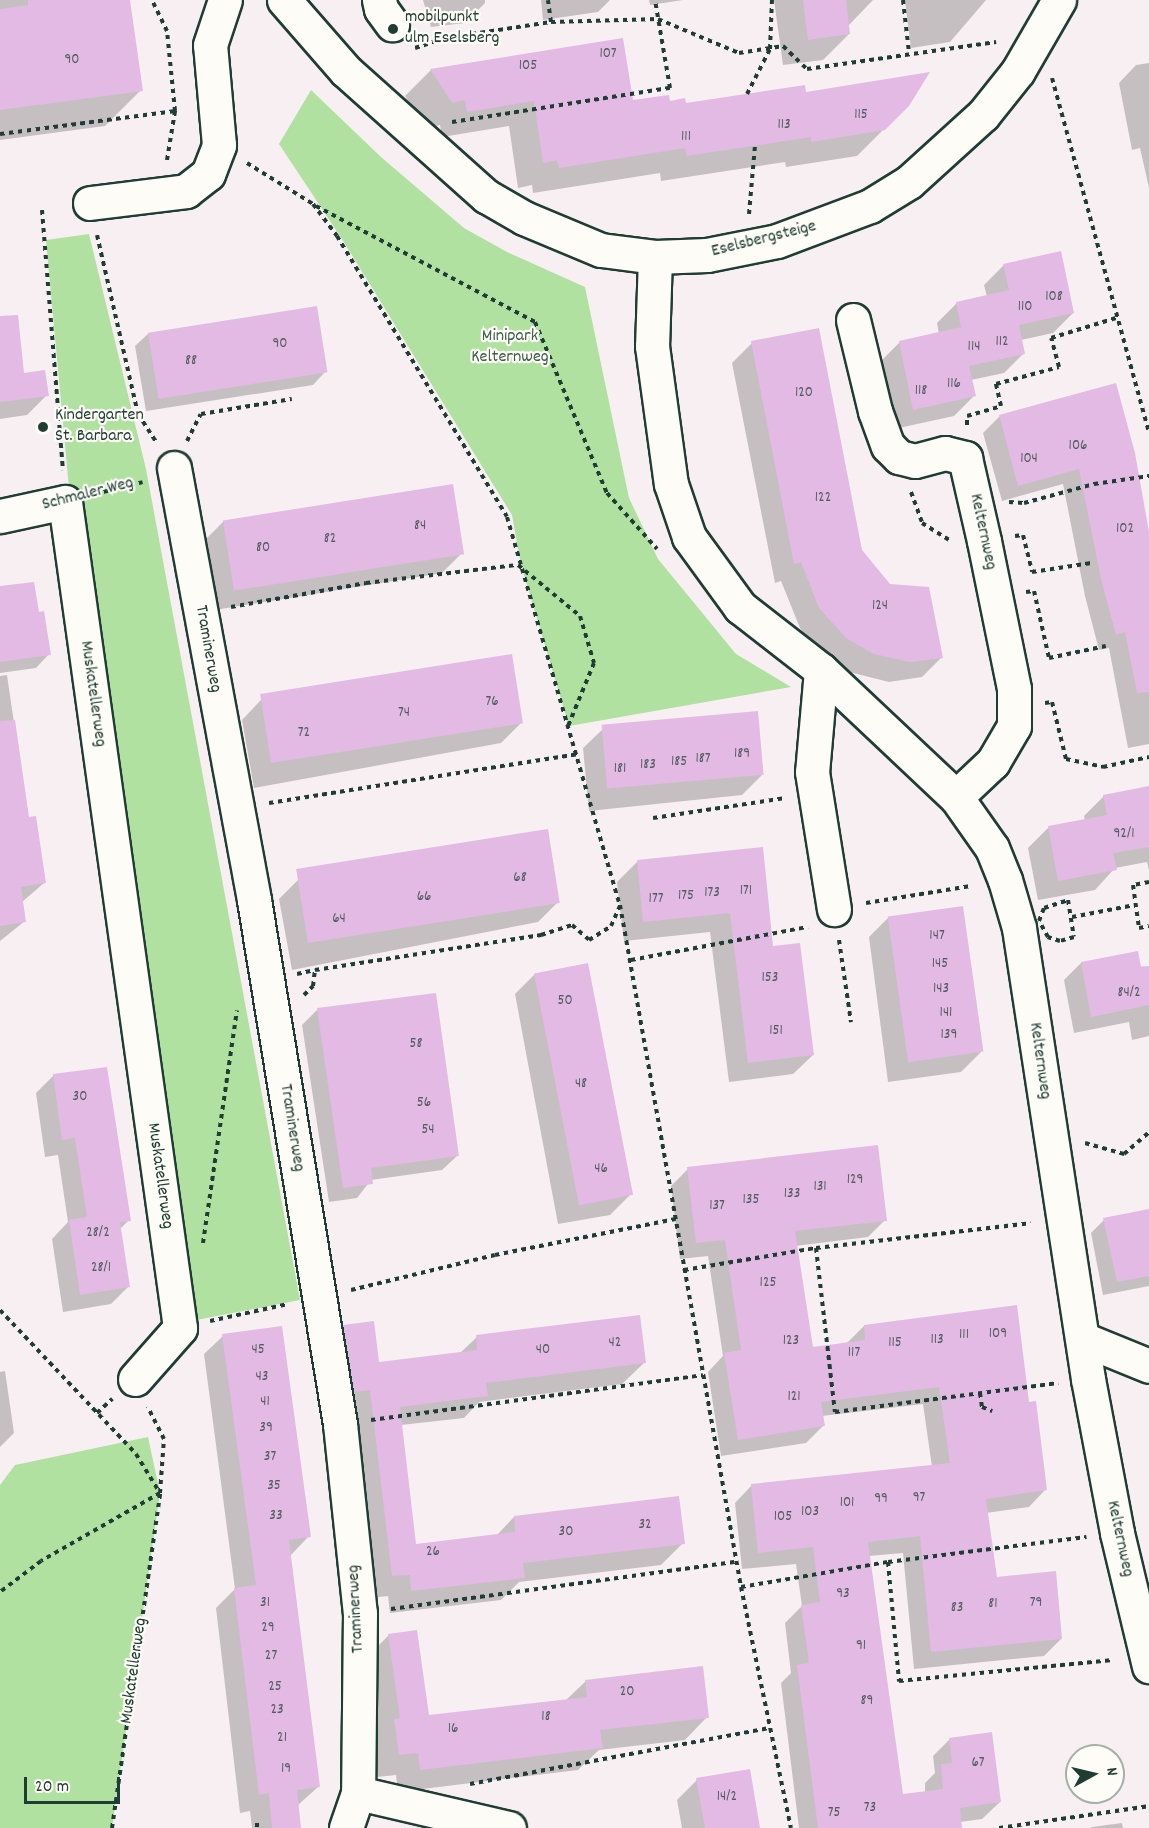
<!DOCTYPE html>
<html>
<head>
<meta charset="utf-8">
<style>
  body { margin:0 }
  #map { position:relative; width:1149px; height:1828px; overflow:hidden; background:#f8eff3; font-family:Dekko,sans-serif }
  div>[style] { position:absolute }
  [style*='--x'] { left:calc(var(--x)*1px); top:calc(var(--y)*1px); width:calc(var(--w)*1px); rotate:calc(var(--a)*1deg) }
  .green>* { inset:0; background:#b1e1a0 }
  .shadow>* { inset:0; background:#0003 }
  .building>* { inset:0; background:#e2bae3; transform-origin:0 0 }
  .path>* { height:4px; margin-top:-2px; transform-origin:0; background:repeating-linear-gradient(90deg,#1f3d34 0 4.5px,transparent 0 9px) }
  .roads { filter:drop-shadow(2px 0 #1f3d34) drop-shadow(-2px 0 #1f3d34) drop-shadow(0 2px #1f3d34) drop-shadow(0 -2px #1f3d34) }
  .minor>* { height:33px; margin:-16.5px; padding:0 16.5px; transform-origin:16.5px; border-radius:16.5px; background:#fdfcf7 }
  .dots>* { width:16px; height:16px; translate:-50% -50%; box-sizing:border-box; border:3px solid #fdfcf7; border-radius:50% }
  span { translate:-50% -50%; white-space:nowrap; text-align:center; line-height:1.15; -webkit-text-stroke:4.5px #fdfcf7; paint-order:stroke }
  .number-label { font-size:15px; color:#505c60 }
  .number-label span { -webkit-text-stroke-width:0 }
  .poi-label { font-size:18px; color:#1f3d34 }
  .left { translate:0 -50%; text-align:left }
  .street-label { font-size:18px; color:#1f3d34 }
  .park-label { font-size:18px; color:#3c5e4a }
  .north { position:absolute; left:1065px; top:1744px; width:60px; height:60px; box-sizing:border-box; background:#fdfcf7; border:2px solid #a4b0a9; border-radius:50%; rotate:82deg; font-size:16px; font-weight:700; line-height:24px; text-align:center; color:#1f3d34 }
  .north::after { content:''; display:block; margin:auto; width:21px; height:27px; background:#1f3d34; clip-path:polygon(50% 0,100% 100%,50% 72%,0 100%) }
  .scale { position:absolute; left:24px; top:1777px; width:96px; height:27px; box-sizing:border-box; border:3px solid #1f3d34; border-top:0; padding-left:8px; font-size:18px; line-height:21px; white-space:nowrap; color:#1f3d34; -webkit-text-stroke:4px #fdfcf7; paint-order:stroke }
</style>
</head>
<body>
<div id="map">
  <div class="green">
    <i style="clip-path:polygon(311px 90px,381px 157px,464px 228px,507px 252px,585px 287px,629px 498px,658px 559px,736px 654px,791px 687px,569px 726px,521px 565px,512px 515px,342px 239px,279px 144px)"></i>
    <i style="clip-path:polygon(89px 234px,146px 469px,300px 1300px,186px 1322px,70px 499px,46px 240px)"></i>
    <i style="clip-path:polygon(148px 1437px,160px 1493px,112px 1828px,0 1828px,0 1485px,15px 1465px)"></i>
  </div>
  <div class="shadow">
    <i style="clip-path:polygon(0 0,129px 0,141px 90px,105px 126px,0 140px)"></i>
    <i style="clip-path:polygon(423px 0,485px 0,485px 3px,465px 23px,431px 27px)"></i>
    <i style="clip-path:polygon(541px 0,610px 0,598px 12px,543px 20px)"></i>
    <i style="clip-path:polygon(649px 0,683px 0,650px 5px)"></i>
    <i style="clip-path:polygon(774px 0,873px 0,848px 26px,849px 34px,823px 60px,783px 65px)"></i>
    <i style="clip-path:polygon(905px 0,986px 0,950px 42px,911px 48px)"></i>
    <i style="clip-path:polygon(622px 40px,632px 102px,669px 103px,884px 129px,857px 156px,786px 167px,785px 162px,661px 181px,660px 173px,533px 193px,532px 185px,518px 188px,509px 126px,442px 137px,440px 125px,426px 128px,405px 96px,431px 70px)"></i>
    <i style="clip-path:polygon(1149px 63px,1149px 188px,1140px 148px,1132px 150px,1119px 83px,1136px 65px)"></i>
    <i style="clip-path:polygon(1004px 265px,1073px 313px,1053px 333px,1021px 340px,1024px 353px,1004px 373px,971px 380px,974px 396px,954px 416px,894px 429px,880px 362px,900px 342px,939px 334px,937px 323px,957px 303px,987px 297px,984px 285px)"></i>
    <i style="clip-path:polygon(149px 333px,326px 371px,313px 385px,146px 411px,135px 346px)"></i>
    <i style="clip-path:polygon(752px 343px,860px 551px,942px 657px,922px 677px,889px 682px,853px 673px,826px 658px,800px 628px,781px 581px,775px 583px,732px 363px)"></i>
    <i style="clip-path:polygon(0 365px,22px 375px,47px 395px,27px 415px,0 419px)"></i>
    <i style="clip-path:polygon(1115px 385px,1149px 536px,1149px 744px,1128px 748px,1109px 648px,1099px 650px,1085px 596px,1063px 484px,1002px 501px,983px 433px,1000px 416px)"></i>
    <i style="clip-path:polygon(224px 521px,462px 553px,442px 573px,215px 610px,204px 541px)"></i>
    <i style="clip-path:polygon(0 588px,38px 614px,49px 654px,36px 668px,0 673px)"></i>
    <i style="clip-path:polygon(7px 675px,28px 818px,44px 883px,22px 902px,25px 921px,0 941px,0 676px)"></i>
    <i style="clip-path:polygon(261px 700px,521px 723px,501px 743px,254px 788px,242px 720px)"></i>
    <i style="clip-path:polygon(603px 729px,762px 775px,742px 795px,589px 811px,583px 748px)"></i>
    <i style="clip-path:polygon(1149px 788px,1149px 870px,1147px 862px,1115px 868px,1095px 890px,1038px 900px,1028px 848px,1048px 828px,1085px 821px,1084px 816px,1104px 796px)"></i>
    <i style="clip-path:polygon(761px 849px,772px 948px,813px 1055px,793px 1074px,729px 1082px,710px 932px,624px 941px,617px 882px,637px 862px)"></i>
    <i style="clip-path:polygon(299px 879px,558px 902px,538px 922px,292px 970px,279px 899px)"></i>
    <i style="clip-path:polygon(889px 917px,981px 1052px,961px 1072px,888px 1082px,869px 937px)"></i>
    <i style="clip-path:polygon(1081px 963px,1149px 967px,1149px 1036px,1132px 1040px,1129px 1022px,1074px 1033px,1064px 980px)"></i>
    <i style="clip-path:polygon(535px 974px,630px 1195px,610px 1215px,558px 1224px,515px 994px)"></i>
    <i style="clip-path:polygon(317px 1010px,457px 1156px,442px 1170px,371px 1180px,357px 1198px,329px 1202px,302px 1025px)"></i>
    <i style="clip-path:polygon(54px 1075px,129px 1220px,119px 1230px,128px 1287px,111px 1304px,63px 1312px,52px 1239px,68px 1222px,58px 1155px,45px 1157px,36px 1093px)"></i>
    <i style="clip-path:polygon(688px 1169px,885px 1220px,868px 1237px,795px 1246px,811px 1348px,846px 1344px,864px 1326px,1028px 1404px,1046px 1489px,1029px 1507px,986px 1513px,996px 1578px,1061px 1639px,1044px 1656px,914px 1669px,903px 1553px,869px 1556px,902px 1795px,925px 1792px,925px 1783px,935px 1773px,933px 1756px,950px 1739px,1000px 1802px,982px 1819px,960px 1822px,961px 1828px,799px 1828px,781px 1683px,791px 1673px,785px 1623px,802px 1606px,796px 1564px,742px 1569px,735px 1503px,752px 1485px,932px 1467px,923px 1404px,822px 1416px,823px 1426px,806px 1443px,721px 1456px,708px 1372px,723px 1356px,708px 1256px,680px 1259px,671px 1186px)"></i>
    <i style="clip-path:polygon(1149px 1210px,1149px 1286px,1103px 1295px,1091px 1233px,1104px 1220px)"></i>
    <i style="clip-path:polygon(343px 1327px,378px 1364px,460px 1353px,477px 1337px,645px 1362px,622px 1384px,479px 1402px,464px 1418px,401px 1425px,415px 1545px,496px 1536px,514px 1517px,683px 1543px,661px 1565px,519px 1582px,501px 1600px,390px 1613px,388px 1596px,370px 1598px,321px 1349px)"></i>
    <i style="clip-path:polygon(223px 1336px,309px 1536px,290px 1556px,318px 1787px,297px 1806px,299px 1828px,252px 1828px,250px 1811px,240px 1813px,216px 1608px,235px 1589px,204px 1354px)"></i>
    <i style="clip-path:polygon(5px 1371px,14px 1433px,0 1447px,0 1372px)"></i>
    <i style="clip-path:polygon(389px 1635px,427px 1717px,566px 1700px,586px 1681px,707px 1717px,685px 1740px,599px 1750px,578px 1770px,398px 1792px,396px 1775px,377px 1777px,372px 1743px,377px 1738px,366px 1658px)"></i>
    <i style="clip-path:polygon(697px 1780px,758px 1828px,682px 1828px,677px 1800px)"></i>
    <i style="clip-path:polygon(1122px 1823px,1123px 1828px,1090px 1828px,1092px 1827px)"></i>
  </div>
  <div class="building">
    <i style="clip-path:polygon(28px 0,130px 0,143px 91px,0 110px,0 9px,28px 5px)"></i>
    <i style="clip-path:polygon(803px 0,846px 0,850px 34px,808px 40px)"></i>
    <i style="clip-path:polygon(623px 38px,633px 100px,669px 95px,670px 101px,685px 98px,686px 103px,805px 85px,806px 92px,930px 72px,909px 106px,885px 130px,811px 142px,811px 137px,687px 156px,685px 148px,559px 168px,557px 160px,543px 163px,534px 101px,467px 112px,465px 100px,452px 103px,430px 69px)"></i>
    <i style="clip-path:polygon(1061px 251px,1074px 313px,1019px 325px,1025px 354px,969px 366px,976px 396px,913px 410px,899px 341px,961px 327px,956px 302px,1009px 290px,1003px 264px)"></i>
    <i style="left:317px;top:306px;width:67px;height:171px;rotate:81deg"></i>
    <i style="clip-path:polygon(18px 315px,24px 373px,45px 370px,49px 396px,0 402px,0 316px)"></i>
    <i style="clip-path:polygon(819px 328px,862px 550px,890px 584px,929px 587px,943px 658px,910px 662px,874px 654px,846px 638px,819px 608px,801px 562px,794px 564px,751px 341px)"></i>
    <i style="clip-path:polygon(1116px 383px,1135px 453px,1149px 532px,1149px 692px,1137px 693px,1125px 632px,1116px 635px,1101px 579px,1079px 469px,1018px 486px,999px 415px)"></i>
    <i style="left:453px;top:484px;width:71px;height:233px;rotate:81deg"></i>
    <i style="clip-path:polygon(34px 582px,39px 612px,44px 611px,51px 655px,0 662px,0 586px)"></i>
    <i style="left:512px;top:654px;width:70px;height:255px;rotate:81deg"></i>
    <i style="left:758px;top:711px;width:64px;height:157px;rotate:85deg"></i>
    <i style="clip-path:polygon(15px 720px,29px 817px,36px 816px,46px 883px,21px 887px,26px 922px,0 926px,0 721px)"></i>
    <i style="clip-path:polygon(1149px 786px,1149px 847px,1113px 853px,1117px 870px,1058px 881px,1048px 826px,1107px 815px,1103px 795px)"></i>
    <i style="left:548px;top:829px;width:75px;height:255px;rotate:81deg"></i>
    <i style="clip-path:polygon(763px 847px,773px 946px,800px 943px,814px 1055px,748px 1063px,730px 913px,643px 922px,637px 860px)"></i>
    <i style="left:963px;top:906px;width:147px;height:76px;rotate:82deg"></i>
    <i style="clip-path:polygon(1138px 951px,1141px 967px,1149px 966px,1149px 1005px,1091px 1017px,1081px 962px)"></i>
    <i style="left:588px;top:963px;width:236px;height:55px;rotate:79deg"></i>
    <i style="clip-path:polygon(436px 993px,459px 1156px,371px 1168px,373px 1184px,343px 1188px,317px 1008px)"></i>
    <i style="clip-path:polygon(107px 1067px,131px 1221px,120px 1222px,130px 1287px,80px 1295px,69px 1220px,87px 1217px,75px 1138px,62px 1140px,53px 1074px)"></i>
    <i style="clip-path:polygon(878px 1145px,887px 1221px,795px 1231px,813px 1347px,865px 1340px,864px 1325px,1017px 1305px,1029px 1402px,1036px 1401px,1047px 1490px,986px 1499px,997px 1577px,1056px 1571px,1062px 1639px,931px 1652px,920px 1536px,868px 1542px,903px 1794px,943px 1789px,941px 1764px,952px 1763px,949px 1738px,992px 1732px,1001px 1802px,960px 1808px,962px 1828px,818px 1828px,797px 1665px,809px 1663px,801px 1605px,820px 1602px,813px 1547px,758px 1553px,751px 1484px,950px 1463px,939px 1387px,821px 1402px,825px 1426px,738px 1440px,724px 1353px,741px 1350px,725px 1240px,696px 1243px,687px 1167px)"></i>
    <i style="clip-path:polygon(1149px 1209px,1149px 1276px,1117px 1282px,1103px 1218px)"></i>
    <i style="clip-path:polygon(640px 1315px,646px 1363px,486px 1383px,488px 1396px,400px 1407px,416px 1544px,515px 1532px,514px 1516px,679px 1496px,685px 1544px,523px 1563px,525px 1578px,411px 1591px,410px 1575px,392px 1576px,370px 1390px,354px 1392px,343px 1325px,374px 1321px,379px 1362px,477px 1350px,476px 1335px)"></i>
    <i style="clip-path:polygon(282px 1326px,311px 1537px,289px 1540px,320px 1787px,297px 1790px,301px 1828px,272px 1828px,269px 1793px,259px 1795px,234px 1588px,256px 1585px,222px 1334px)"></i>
    <i style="clip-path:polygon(417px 1630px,429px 1715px,587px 1697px,585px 1680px,703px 1666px,709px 1718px,600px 1730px,603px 1748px,420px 1770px,418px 1753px,399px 1755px,394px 1719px,400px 1718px,388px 1634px)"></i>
    <i style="clip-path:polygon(750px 1769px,760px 1828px,705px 1828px,696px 1778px)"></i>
  </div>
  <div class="path">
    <i style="--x:903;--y:0;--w:53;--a:83.5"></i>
    <i style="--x:551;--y:22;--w:107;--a:-1.6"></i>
    <i style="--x:658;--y:19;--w:88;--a:22.8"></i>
    <i style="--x:739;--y:53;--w:45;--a:-9"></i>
    <i style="--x:783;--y:46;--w:33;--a:44"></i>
    <i style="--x:807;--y:69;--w:191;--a:-8.1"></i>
    <i style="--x:415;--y:48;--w:32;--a:-18"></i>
    <i style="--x:445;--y:38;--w:107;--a:-8.6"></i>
    <i style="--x:551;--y:22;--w:22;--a:-98"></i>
    <i style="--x:1052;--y:78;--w:368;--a:74.7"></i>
    <i style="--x:747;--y:94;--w:51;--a:-62.9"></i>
    <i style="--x:770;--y:49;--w:49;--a:-87.7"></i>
    <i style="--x:452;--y:122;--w:221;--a:-8.9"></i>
    <i style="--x:670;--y:88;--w:89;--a:-99.7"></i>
    <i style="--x:0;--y:134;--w:177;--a:-7.5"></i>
    <i style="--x:175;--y:111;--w:80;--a:-95.7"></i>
    <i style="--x:167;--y:31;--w:34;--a:-116"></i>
    <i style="--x:167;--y:160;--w:50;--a:-80.7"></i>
    <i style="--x:247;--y:163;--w:78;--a:31.8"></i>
    <i style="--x:313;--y:204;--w:40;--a:53"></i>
    <i style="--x:337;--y:236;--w:328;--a:58.8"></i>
    <i style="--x:507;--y:517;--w:404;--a:73.8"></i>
    <i style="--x:620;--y:905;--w:693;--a:79.94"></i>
    <i style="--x:741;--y:1587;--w:246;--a:78.3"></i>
    <i style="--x:316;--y:206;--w:248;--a:27.9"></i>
    <i style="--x:535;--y:322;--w:186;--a:67.2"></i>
    <i style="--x:607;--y:493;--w:75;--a:48.2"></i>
    <i style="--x:42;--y:210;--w:261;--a:85.4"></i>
    <i style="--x:749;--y:214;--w:69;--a:-85"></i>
    <i style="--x:97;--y:235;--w:184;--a:77.1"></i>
    <i style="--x:138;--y:414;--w:35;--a:57"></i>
    <i style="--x:967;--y:425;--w:9;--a:-90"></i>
    <i style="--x:967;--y:416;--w:35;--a:-16"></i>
    <i style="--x:1001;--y:406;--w:23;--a:-103"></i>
    <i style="--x:996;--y:384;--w:65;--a:-15.1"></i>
    <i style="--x:1059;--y:367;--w:30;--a:-105"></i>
    <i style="--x:1051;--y:338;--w:68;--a:-17.1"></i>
    <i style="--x:187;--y:441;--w:30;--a:-63"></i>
    <i style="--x:201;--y:414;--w:92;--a:-9.4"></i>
    <i style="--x:911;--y:492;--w:33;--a:70"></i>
    <i style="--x:922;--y:523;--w:34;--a:32"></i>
    <i style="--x:95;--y:494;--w:49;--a:-14"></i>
    <i style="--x:1009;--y:502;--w:15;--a:4"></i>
    <i style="--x:1024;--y:503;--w:73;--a:-15.2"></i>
    <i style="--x:1094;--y:484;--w:56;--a:-8.3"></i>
    <i style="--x:1015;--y:536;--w:8;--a:-7"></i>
    <i style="--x:1023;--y:535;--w:38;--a:76"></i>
    <i style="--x:1032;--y:572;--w:60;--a:-8.7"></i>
    <i style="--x:1026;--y:592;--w:8;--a:-7"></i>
    <i style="--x:1034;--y:591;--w:69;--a:77.4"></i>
    <i style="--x:1049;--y:658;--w:58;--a:-11.9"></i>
    <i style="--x:231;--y:607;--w:137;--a:-10.1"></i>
    <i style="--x:366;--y:583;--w:153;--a:-6.8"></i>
    <i style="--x:518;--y:565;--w:80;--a:39.4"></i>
    <i style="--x:580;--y:616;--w:49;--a:73.4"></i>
    <i style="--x:594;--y:663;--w:68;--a:112.4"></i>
    <i style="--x:1045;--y:703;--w:7;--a:-8"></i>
    <i style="--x:1052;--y:702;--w:59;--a:76.2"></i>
    <i style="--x:1066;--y:759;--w:38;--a:12"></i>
    <i style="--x:1103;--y:767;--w:47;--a:-12.3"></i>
    <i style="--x:269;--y:803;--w:312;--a:-9"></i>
    <i style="--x:653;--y:818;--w:134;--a:-8.6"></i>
    <i style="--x:1149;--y:882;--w:16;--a:169"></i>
    <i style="--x:1133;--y:885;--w:43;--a:82.1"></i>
    <i style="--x:1139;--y:928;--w:10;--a:-11"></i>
    <i style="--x:1068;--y:900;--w:37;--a:81"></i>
    <i style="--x:1074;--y:937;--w:15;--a:164"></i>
    <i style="--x:1060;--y:941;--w:13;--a:-162"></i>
    <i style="--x:1048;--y:937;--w:18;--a:-119"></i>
    <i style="--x:1039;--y:921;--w:14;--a:-69"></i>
    <i style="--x:1044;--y:908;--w:25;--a:-18"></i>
    <i style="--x:866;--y:903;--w:106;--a:-9.2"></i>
    <i style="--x:1072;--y:917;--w:64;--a:-10.8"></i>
    <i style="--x:839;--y:940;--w:83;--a:81.7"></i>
    <i style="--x:631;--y:960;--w:180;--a:-10.6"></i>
    <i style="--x:297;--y:974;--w:18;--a:-13"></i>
    <i style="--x:304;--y:995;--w:13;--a:-45"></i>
    <i style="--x:313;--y:986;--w:16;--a:-83"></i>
    <i style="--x:315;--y:970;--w:229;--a:-8.8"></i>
    <i style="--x:541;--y:935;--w:33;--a:-18"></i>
    <i style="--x:572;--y:925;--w:23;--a:41"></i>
    <i style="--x:589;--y:940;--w:26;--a:-32"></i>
    <i style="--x:611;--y:926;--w:22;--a:-66"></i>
    <i style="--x:1085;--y:1143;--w:41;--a:15.8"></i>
    <i style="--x:1124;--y:1154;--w:33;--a:-41"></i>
    <i style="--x:203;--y:1243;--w:235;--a:-81.7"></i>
    <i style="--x:816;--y:1248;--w:165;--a:83.4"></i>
    <i style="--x:835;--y:1412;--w:225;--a:-7.4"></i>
    <i style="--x:684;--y:1270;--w:134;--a:-9.5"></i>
    <i style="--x:816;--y:1248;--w:216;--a:-6.6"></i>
    <i style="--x:351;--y:1290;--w:148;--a:-13.7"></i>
    <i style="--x:495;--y:1255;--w:184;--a:-11.3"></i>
    <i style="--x:0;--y:1310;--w:198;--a:46.6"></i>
    <i style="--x:136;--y:1454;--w:46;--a:58.4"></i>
    <i style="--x:160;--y:1493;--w:137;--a:150.3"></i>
    <i style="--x:41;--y:1561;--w:51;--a:142.9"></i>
    <i style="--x:210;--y:1321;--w:80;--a:-12.3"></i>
    <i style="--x:980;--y:1393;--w:14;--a:82"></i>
    <i style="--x:982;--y:1407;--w:11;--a:22"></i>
    <i style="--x:97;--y:1413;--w:21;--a:-43"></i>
    <i style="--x:371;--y:1420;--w:335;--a:-7.7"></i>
    <i style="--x:888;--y:1562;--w:120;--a:84.7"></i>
    <i style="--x:899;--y:1681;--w:215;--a:-5.6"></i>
    <i style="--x:741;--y:1587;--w:149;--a:-9.7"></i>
    <i style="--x:888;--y:1562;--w:200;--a:-7.2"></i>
    <i style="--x:391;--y:1609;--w:348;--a:-7.8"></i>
    <i style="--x:470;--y:1784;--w:305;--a:-10.6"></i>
    <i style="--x:257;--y:1823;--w:5;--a:90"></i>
    <i style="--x:112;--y:1828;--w:338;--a:-81.8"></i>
    <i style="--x:160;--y:1493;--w:54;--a:-85.8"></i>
    <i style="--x:164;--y:1439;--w:36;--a:-117"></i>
    <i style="--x:999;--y:1828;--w:152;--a:-8.3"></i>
  </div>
  <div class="roads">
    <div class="minor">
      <i style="--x:284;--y:0;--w:94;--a:48.9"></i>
      <i style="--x:346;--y:71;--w:188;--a:41.8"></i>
      <i style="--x:486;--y:196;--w:44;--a:30.1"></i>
      <i style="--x:524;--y:218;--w:83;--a:22.6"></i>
      <i style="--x:601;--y:250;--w:54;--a:7.4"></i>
      <i style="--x:655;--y:257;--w:52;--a:-2.2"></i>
      <i style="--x:707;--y:255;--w:71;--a:-11.3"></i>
      <i style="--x:777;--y:241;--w:99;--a:-20.6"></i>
      <i style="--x:870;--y:206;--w:46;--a:-31.6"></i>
      <i style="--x:909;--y:182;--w:100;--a:-42.2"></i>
      <i style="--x:983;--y:115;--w:56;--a:-51.5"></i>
      <i style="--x:1018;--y:71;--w:82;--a:-60"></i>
      <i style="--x:379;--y:0;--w:9;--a:77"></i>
      <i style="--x:381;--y:9;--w:19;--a:54"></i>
      <i style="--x:90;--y:203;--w:97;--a:-7.1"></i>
      <i style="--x:186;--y:191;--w:28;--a:-38"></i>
      <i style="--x:208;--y:174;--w:31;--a:-69"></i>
      <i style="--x:219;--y:145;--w:100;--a:-95.1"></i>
      <i style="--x:210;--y:45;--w:47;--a:-71.6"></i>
      <i style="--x:655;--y:257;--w:89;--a:91.9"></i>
      <i style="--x:652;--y:346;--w:139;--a:82.2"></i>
      <i style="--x:671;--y:484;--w:56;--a:71.2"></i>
      <i style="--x:689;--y:537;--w:87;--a:53.9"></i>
      <i style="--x:740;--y:607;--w:103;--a:37.9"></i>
      <i style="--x:821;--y:670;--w:185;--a:43.3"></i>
      <i style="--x:956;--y:797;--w:62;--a:54.8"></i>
      <i style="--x:992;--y:848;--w:35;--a:68"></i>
      <i style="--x:1005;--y:880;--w:50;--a:73.7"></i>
      <i style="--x:1019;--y:928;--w:456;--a:81.3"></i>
      <i style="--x:1088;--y:1379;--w:157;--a:79.3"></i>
      <i style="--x:1117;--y:1533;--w:137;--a:76.5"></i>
      <i style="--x:853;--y:320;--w:94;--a:76.4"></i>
      <i style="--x:875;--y:411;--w:37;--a:70"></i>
      <i style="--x:888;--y:446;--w:16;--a:45"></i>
      <i style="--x:899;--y:457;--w:16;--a:14"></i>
      <i style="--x:915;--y:461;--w:31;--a:-15"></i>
      <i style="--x:945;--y:453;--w:21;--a:14"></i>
      <i style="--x:965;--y:458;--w:85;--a:77.1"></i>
      <i style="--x:984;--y:541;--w:151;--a:78.5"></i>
      <i style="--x:1014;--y:689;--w:37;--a:90"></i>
      <i style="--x:1014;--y:726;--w:42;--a:120.3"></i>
      <i style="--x:993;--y:762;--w:51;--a:136.6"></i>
      <i style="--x:174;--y:468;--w:439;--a:79.5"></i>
      <i style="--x:254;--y:900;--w:531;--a:80.68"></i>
      <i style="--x:340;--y:1424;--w:190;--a:84"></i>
      <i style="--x:360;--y:1613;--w:180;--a:90.6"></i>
      <i style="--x:358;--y:1793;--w:37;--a:109"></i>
      <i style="--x:0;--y:516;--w:66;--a:-12.2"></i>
      <i style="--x:65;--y:502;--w:834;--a:82.07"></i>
      <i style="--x:180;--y:1328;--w:68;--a:131.4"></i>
      <i style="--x:821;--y:670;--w:102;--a:95"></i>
      <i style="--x:812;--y:772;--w:139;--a:80.9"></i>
      <i style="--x:1083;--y:1339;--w:71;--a:22.2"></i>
      <i style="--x:358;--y:1793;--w:155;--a:13.1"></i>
    </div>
  </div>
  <div class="dots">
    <i style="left:393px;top:29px;background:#1f3d34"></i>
    <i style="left:43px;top:427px;background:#1f3d34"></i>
  </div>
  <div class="number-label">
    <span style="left:608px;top:55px">107</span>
    <span style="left:72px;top:61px">90</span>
    <span style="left:528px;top:67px">105</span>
    <span style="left:861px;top:116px">115</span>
    <span style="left:784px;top:126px">113</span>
    <span style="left:686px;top:138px">111</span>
    <span style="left:1054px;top:298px">108</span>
    <span style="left:1025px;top:308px">110</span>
    <span style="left:1002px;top:343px">112</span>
    <span style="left:280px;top:345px">90</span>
    <span style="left:974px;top:348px">114</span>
    <span style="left:191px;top:362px">88</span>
    <span style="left:954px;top:385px">116</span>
    <span style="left:921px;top:392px">118</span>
    <span style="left:804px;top:394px">120</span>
    <span style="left:1078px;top:447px">106</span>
    <span style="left:1029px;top:460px">104</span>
    <span style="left:823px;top:499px">122</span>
    <span style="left:420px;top:527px">84</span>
    <span style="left:1125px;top:530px">102</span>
    <span style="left:330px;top:540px">82</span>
    <span style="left:263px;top:549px">80</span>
    <span style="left:880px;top:607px">124</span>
    <span style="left:492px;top:703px">76</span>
    <span style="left:404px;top:714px">74</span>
    <span style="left:304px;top:734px">72</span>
    <span style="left:742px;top:755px">189</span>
    <span style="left:703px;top:760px">187</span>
    <span style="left:679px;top:763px">185</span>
    <span style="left:648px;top:766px">183</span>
    <span style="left:620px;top:770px">181</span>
    <span style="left:1124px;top:835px">92/1</span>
    <span style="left:520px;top:879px">68</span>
    <span style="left:746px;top:892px">171</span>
    <span style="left:712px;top:894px">173</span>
    <span style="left:686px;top:897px">175</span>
    <span style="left:424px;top:898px">66</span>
    <span style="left:656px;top:900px">177</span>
    <span style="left:339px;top:920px">64</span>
    <span style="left:937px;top:937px">147</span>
    <span style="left:940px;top:965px">145</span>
    <span style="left:770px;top:979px">153</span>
    <span style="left:941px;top:990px">143</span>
    <span style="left:1129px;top:994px">84/2</span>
    <span style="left:565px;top:1002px">50</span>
    <span style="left:946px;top:1014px">141</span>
    <span style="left:776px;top:1032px">151</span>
    <span style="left:949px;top:1036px">139</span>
    <span style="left:416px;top:1045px">58</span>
    <span style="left:581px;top:1085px">48</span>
    <span style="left:80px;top:1098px">30</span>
    <span style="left:424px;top:1104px">56</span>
    <span style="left:428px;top:1131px">54</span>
    <span style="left:601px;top:1170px">46</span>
    <span style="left:855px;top:1181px">129</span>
    <span style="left:820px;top:1188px">131</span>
    <span style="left:792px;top:1195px">133</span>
    <span style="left:751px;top:1201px">135</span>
    <span style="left:717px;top:1207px">137</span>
    <span style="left:98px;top:1234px">28/2</span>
    <span style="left:101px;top:1269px">28/1</span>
    <span style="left:768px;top:1284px">125</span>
    <span style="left:998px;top:1335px">109</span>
    <span style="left:964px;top:1336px">111</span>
    <span style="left:937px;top:1341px">113</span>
    <span style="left:791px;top:1342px">123</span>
    <span style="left:615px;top:1344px">42</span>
    <span style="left:895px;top:1344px">115</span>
    <span style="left:258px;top:1351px">45</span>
    <span style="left:543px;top:1351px">40</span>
    <span style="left:854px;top:1354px">117</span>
    <span style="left:262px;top:1378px">43</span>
    <span style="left:794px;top:1398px">121</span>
    <span style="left:265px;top:1403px">41</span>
    <span style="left:266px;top:1429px">39</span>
    <span style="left:270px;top:1458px">37</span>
    <span style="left:274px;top:1487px">35</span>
    <span style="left:919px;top:1499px">97</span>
    <span style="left:881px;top:1500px">99</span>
    <span style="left:847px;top:1504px">101</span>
    <span style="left:810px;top:1513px">103</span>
    <span style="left:276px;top:1517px">33</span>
    <span style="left:783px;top:1518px">105</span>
    <span style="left:645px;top:1526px">32</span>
    <span style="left:566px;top:1533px">30</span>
    <span style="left:433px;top:1553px">26</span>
    <span style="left:843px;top:1595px">93</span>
    <span style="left:265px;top:1604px">31</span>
    <span style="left:1036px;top:1604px">79</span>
    <span style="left:993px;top:1605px">81</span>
    <span style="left:957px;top:1609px">83</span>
    <span style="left:268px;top:1629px">29</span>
    <span style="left:861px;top:1647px">91</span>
    <span style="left:271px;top:1657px">27</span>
    <span style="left:275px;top:1688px">25</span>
    <span style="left:627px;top:1693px">20</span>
    <span style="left:867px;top:1702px">89</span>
    <span style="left:277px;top:1711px">23</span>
    <span style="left:546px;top:1718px">18</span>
    <span style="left:453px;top:1730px">16</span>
    <span style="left:282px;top:1739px">21</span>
    <span style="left:978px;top:1764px">67</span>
    <span style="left:286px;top:1770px">19</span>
    <span style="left:727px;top:1798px">14/2</span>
    <span style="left:870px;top:1809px">73</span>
    <span style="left:834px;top:1814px">75</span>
  </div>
  <div class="poi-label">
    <span class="left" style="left:405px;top:29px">mobilpunkt<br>ulm Eselsberg</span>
    <span class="left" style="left:55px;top:427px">Kindergarten<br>St. Barbara</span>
  </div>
  <div class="street-label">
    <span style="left:764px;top:240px;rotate:-14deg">Eselsbergsteige</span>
    <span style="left:88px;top:495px;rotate:-14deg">Schmaler Weg</span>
    <span style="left:982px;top:532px;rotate:78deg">Kelternweg</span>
    <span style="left:207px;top:649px;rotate:80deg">Traminerweg</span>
    <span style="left:92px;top:694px;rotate:82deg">Muskatellerweg</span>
    <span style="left:1039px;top:1061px;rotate:82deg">Kelternweg</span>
    <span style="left:291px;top:1128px;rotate:81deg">Traminerweg</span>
    <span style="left:159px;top:1176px;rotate:82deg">Muskatellerweg</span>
    <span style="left:1119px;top:1539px;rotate:78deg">Kelternweg</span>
    <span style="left:357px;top:1609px;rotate:-93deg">Traminerweg</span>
    <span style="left:135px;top:1671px;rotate:-82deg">Muskatellerweg</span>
  </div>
  <div class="park-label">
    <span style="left:510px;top:348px">Minipark<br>Kelternweg</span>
  </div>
  <div class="north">N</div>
  <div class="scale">20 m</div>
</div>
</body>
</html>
